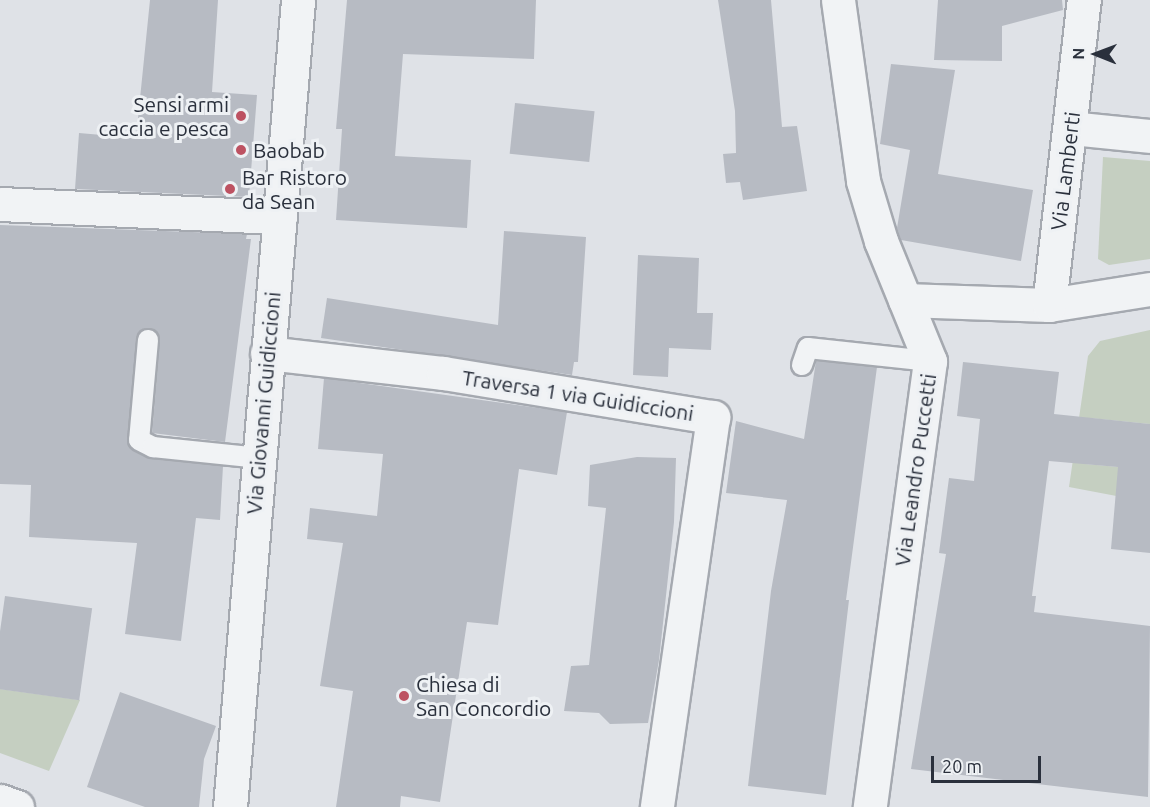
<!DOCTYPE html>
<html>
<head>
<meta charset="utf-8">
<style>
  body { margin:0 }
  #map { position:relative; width:1150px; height:807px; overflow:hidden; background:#dfe2e7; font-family:Ubuntu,sans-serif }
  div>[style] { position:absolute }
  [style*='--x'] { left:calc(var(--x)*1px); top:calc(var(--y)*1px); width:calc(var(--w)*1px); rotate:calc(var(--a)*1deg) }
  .green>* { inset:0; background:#c5cfc1 }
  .building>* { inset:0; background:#b7bbc3; transform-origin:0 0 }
  .roads { filter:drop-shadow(2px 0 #a5a9b0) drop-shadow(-2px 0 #a5a9b0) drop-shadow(0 2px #a5a9b0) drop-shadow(0 -2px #a5a9b0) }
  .service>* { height:20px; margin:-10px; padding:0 10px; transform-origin:10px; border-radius:10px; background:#f1f3f5 }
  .minor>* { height:33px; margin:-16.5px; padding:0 16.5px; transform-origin:16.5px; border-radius:16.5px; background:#f1f3f5 }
  .dots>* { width:16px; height:16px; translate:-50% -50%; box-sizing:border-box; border:3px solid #eef1f4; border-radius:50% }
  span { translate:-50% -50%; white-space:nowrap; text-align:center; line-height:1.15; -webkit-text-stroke:6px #eef1f4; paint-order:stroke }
  .poi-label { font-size:21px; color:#2a303c }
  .right { translate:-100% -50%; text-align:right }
  .left { translate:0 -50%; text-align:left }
  .street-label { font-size:21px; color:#2a303c }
  .north { position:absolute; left:1066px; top:24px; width:60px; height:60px; -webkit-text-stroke:4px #eef1f4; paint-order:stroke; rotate:271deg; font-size:16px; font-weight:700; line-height:24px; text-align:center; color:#2a303c }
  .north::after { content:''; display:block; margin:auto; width:21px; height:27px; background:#2a303c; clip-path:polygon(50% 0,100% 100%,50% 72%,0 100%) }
  .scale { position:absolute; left:931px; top:756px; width:110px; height:27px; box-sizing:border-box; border:3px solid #2a303c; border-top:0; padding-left:8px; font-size:18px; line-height:21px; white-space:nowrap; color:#2a303c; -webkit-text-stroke:4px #eef1f4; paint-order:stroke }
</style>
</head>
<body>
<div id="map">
  <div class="green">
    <i style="clip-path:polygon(1103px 157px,1150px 161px,1150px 259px,1109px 265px,1098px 259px)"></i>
    <i style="clip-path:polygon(1150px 330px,1150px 424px,1090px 418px,1085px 464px,1130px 468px,1127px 498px,1069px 487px,1088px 356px,1100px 341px)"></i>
    <i style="clip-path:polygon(0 689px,80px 700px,49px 771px,0 753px)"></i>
  </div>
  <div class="building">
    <i style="clip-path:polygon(150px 0,218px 0,212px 92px,257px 95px,249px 197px,75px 189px,79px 133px,136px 138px)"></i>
    <i style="clip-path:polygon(347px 0,536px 0,534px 59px,403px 54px,395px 156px,471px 160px,467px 228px,336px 220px,342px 129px,336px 129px)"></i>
    <i style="clip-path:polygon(718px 0,771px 0,782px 127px,797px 126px,807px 191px,743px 200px,740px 182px,726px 183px,723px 154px,736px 153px,735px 111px)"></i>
    <i style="clip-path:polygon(938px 0,1062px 0,1063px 10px,1002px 26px,1002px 61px,934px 60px)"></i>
    <i style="clip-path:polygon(891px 64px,955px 70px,938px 174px,1033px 190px,1021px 261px,901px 240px,897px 228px,910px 150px,880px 144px)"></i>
    <i style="left:515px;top:103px;width:80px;height:51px;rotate:6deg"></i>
    <i style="clip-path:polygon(0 225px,247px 234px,246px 239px,251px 239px,225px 442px,152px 433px,160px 340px,155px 331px,148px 328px,139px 333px,136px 339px,129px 446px,151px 459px,223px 466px,220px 520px,196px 518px,181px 641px,125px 634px,137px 543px,29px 537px,31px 485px,0 484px)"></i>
    <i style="clip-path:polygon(504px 231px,586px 237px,578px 362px,574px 362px,572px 375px,321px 338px,327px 298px,498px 325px)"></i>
    <i style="clip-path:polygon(638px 255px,699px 258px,697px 313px,713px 313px,711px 350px,669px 348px,668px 377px,633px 375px)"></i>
    <i style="clip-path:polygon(816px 361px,877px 367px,846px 600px,849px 600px,826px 795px,748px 786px,771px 591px,787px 500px,726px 493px,736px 421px,804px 439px)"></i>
    <i style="clip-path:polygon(963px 362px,1059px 372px,1054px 414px,1150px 424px,1150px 553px,1111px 549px,1118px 467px,1049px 461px,1032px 596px,1036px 596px,1034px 612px,1150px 626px,1148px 797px,911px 769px,946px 554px,939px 553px,949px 478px,974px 481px,980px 419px,957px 416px)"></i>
    <i style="clip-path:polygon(324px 378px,567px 412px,557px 475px,519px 469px,498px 625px,467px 622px,440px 802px,401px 796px,400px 807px,336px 807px,353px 691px,320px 686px,343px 543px,307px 539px,310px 508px,377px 516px,383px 454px,318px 449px)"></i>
    <i style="clip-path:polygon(637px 457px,676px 458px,674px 522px,659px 660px,648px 723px,610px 724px,599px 713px,564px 711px,571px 666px,589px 665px,606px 508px,588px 506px,590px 465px)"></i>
    <i style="left:5px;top:596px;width:88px;height:93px;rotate:8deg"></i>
    <i style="clip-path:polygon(120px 692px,216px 726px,204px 759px,199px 807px,145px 807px,87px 787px)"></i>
  </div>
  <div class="roads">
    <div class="service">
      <i style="--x:148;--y:340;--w:100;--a:95.1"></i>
      <i style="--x:139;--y:440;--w:16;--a:27"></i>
      <i style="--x:153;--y:447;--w:107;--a:5.9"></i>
      <i style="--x:802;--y:365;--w:18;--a:-71"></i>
      <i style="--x:808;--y:348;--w:123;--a:6.1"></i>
    </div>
    <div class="minor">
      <i style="--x:838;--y:0;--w:183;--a:82.1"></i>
      <i style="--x:863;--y:181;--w:63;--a:73.3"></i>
      <i style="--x:881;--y:241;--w:130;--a:67.8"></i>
      <i style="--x:930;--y:361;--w:450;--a:97.7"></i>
      <i style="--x:1071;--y:128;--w:79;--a:5.8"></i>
      <i style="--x:0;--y:204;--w:280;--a:2.7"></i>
      <i style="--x:905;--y:300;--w:144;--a:2"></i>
      <i style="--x:1049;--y:305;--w:102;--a:-9"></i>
      <i style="--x:1049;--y:305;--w:307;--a:-83.5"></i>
      <i style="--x:267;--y:353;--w:177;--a:6.5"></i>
      <i style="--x:443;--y:373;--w:274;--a:9.3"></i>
      <i style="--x:713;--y:417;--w:394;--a:98.2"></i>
      <i style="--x:0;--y:801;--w:18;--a:19"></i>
      <i style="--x:230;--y:807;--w:810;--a:-85.18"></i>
    </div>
  </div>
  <div class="dots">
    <i style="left:241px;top:116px;background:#bd5262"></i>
    <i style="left:241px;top:150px;background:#bd5262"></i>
    <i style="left:230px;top:189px;background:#bd5262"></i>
    <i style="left:404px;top:696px;background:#bd5262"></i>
  </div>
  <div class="poi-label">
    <span class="right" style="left:229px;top:116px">Sensi armi<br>caccia e pesca</span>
    <span class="left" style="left:253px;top:150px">Baobab</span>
    <span class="left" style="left:242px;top:189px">Bar Ristoro<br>da Sean</span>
    <span class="left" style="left:416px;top:696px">Chiesa di<br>San Concordio</span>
  </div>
  <div class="street-label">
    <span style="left:1065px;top:171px;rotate:-83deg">Via Lamberti</span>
    <span style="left:578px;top:395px;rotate:9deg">Traversa 1 via Guidiccioni</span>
    <span style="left:263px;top:403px;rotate:-85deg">Via Giovanni Guidiccioni</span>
    <span style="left:915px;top:470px;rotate:-82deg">Via Leandro Puccetti</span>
  </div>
  <div class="north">N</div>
  <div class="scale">20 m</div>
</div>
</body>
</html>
